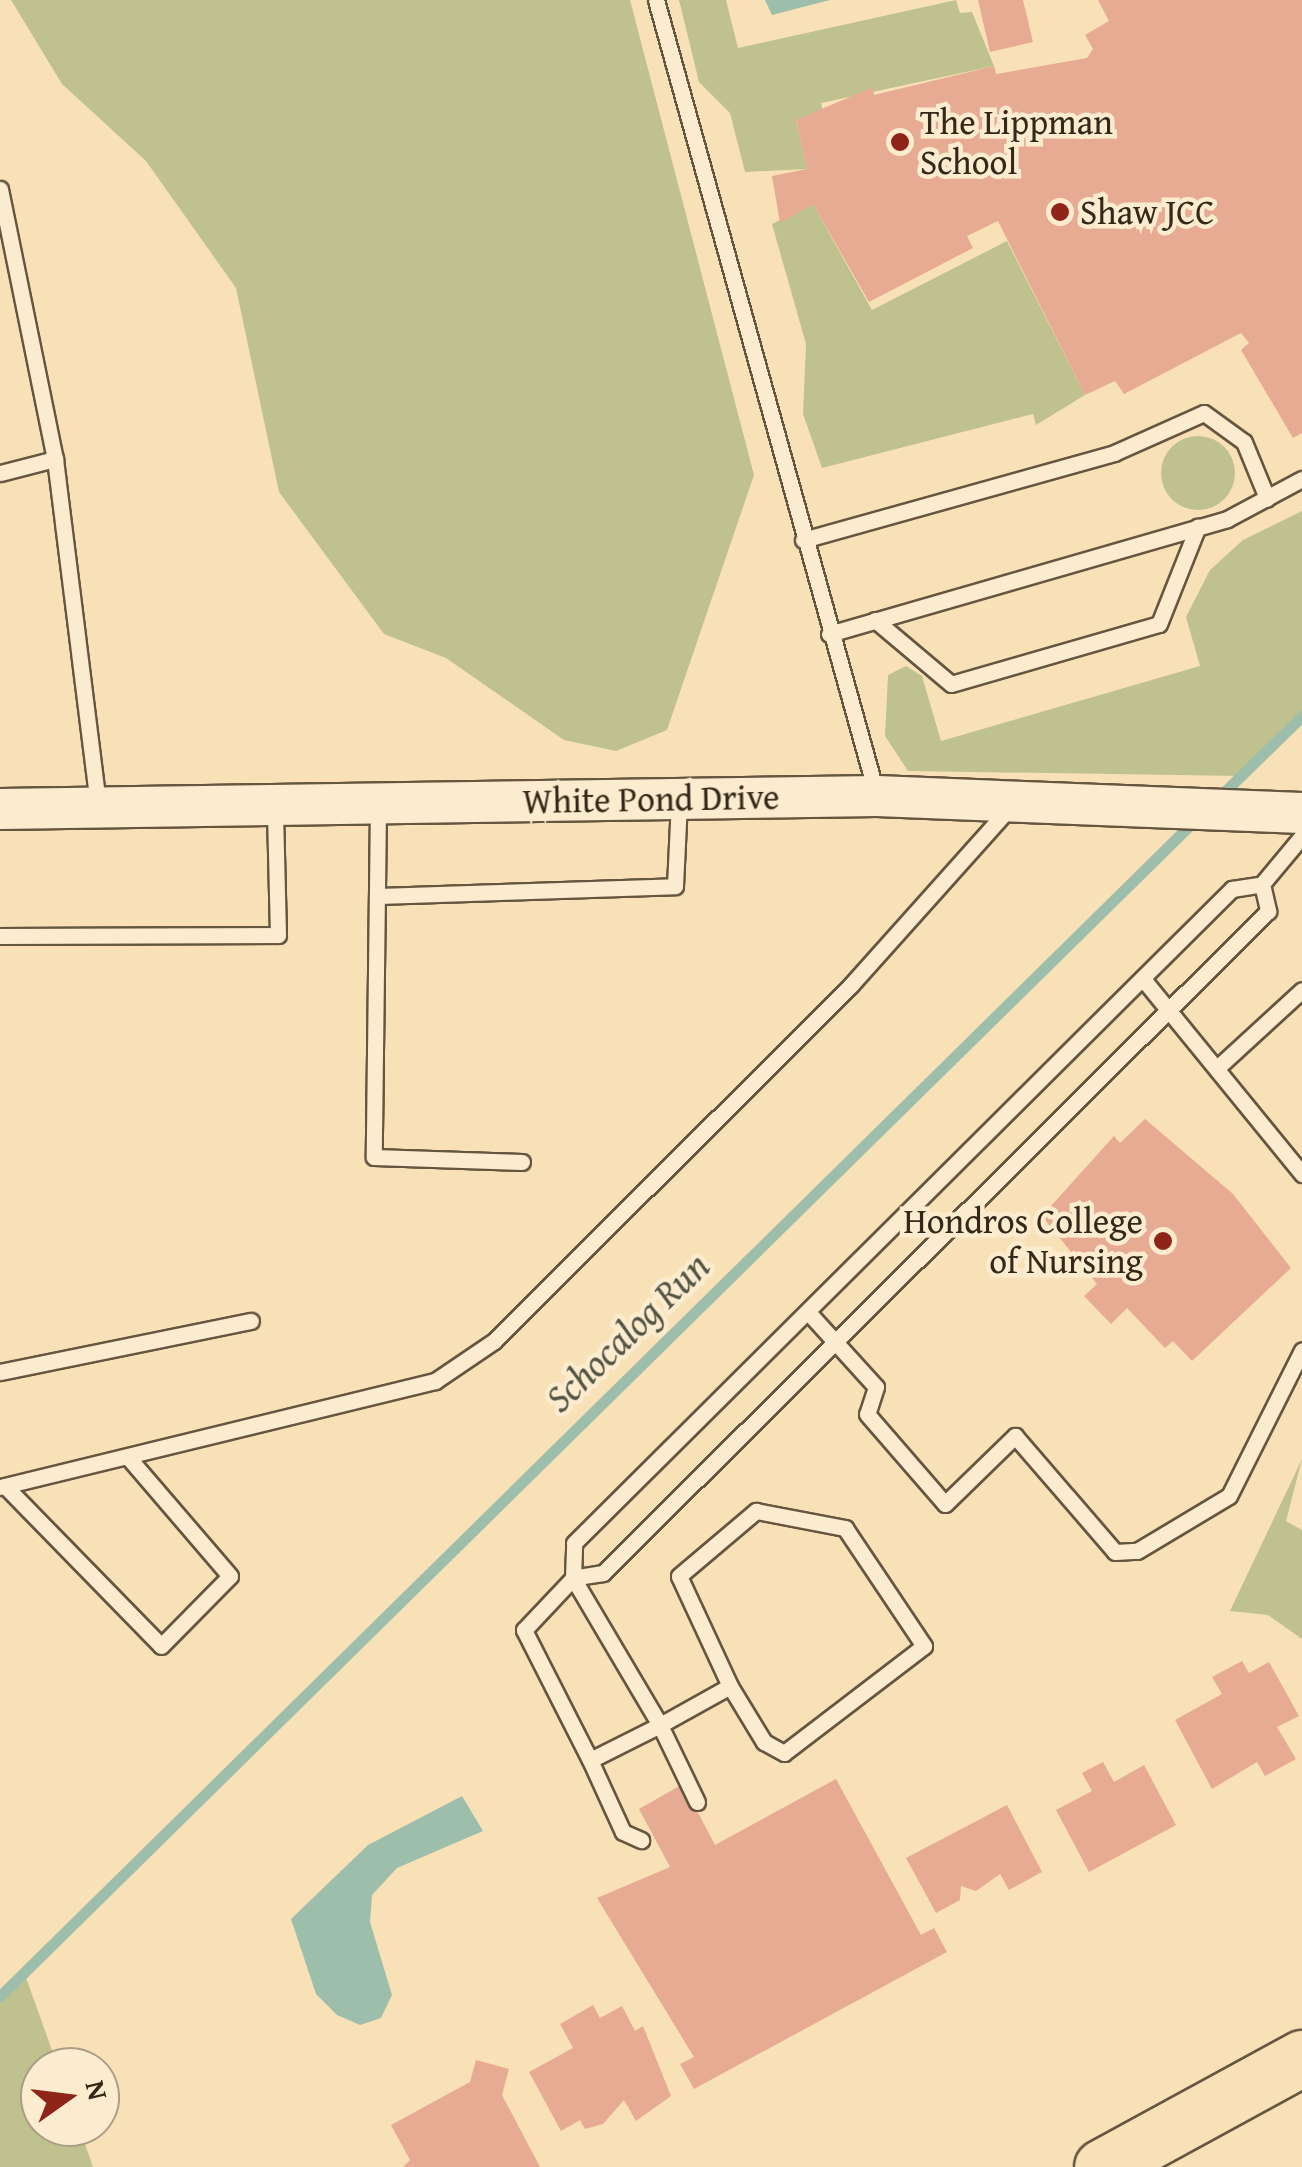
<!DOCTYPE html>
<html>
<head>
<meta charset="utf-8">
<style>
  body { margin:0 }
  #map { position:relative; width:1302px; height:2167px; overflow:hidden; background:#f9e1b7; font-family:"Gentium Book Plus",serif }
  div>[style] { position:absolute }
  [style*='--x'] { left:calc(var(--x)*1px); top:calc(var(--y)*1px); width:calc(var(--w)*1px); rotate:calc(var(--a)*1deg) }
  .green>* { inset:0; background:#bfc28e }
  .round { border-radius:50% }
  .water>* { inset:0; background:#9ebeac }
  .stream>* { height:11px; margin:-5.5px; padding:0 5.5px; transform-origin:5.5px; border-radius:5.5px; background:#9ebeac }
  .building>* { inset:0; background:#e7aa92 }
  .roads { filter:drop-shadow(2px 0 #655640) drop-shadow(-2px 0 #655640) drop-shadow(0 2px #655640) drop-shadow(0 -2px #655640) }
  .service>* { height:15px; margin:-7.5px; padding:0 7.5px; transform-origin:7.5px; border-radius:7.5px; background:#fbecd0 }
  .tertiary>* { height:40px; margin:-20px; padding:0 20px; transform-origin:20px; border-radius:20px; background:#fbecd0 }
  .motorway>* { height:55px; margin:-27.5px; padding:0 27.5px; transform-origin:27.5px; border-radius:27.5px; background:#f9e1b7 }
  .dots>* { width:28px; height:28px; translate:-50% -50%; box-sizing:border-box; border:5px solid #fbecd0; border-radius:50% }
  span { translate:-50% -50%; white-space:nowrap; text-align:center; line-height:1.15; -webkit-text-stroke:9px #fbecd0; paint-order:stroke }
  .poi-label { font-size:35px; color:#342818 }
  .left { translate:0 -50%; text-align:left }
  .right { translate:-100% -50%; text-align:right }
  .street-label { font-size:35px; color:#342818 }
  .water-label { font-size:38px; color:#545544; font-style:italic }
  .north { position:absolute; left:20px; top:2047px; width:100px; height:100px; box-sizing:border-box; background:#fbecd0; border:2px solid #ab9e86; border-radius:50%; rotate:76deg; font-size:28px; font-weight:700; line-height:40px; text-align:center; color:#342818 }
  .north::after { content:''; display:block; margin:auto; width:35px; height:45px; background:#8f2418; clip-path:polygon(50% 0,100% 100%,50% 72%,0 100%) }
</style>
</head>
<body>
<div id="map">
  <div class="green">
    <i style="clip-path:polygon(11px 0,630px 0,754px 475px,667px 730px,616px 751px,564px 740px,446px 658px,384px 634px,279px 492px,236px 288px,146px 161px,62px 84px)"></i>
    <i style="clip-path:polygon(679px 0,726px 0,738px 48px,956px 0,960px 13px,972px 12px,994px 66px,821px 103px,823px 112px,796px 120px,807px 169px,745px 172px,730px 113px,699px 82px)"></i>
    <i style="clip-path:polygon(813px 204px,872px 310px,1007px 241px,1085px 395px,1036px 425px,1033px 414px,822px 468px,803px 414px,806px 344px,772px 224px)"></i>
    <i class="round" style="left:1161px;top:436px;width:74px;height:74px"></i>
    <i style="clip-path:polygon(1302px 511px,1302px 716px,1241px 776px,908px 771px,885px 736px,888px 675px,906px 666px,922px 676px,941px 741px,1200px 666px,1186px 617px,1210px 570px,1243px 540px)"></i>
    <i style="clip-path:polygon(1302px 1459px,1286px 1521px,1302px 1530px,1302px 1639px,1268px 1615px,1230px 1611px)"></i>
    <i style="clip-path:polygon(24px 1972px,58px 2067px,40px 2067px,40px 2127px,79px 2127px,93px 2167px,0 2167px,0 1996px)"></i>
  </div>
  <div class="water">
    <i style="clip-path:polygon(765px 0,830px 0,772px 15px)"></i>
    <i style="clip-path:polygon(462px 1796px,483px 1831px,397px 1868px,372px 1895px,370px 1922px,392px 1995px,381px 2018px,360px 2025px,337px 2015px,316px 1994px,291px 1919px,368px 1845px)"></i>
  </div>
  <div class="stream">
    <i style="--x:1215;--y:801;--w:122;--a:-44.3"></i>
    <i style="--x:0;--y:1996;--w:1677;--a:-44.54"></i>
  </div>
  <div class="building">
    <i style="clip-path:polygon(978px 0,1023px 0,1033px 42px,990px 52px)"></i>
    <i style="clip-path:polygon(1098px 0,1302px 0,1302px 433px,1293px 438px,1241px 350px,1249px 343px,1241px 333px,1124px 394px,1115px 381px,1085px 395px,998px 221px,967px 236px,973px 248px,869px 302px,813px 204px,780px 223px,772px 176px,807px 169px,796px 120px,873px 87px,874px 95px,994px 66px,996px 74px,1087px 58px,1093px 49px,1085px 35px,1109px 21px)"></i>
    <i style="clip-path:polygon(1145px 1119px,1233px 1194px,1291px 1268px,1192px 1361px,1173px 1341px,1165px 1348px,1127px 1308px,1111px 1324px,1084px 1296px,1097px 1284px,1042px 1216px,1114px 1136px,1120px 1143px)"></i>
    <i style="clip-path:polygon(1242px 1661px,1249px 1673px,1269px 1662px,1299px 1716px,1277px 1727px,1296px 1759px,1265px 1776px,1257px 1762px,1212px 1789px,1175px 1720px,1222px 1694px,1212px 1677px)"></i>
    <i style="clip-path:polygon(1103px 1762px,1114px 1782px,1144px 1765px,1176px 1825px,1089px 1872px,1056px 1810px,1092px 1791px,1082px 1773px)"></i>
    <i style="clip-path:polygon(836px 1779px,921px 1935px,934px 1928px,947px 1952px,694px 2089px,680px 2064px,694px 2057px,597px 1898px,670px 1867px,639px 1809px,683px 1784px,715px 1845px)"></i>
    <i style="clip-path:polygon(1007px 1805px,1042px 1872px,1009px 1890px,1000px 1874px,976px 1891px,961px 1886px,960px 1900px,936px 1913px,906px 1858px)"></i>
    <i style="clip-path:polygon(593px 2005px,600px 2018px,622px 2006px,635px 2031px,643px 2026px,671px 2096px,636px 2121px,624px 2100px,603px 2124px,585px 2129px,580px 2120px,561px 2131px,529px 2072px,573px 2048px,560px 2024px)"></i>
    <i style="clip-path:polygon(476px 2060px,509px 2069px,502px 2095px,540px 2167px,403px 2167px,410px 2160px,391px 2125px,470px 2082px)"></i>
  </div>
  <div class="roads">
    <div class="service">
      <i style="--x:656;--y:0;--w:826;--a:74.48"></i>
      <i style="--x:0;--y:189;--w:276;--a:78.5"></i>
      <i style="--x:55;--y:459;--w:348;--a:82.9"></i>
      <i style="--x:0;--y:473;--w:57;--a:-14.3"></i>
      <i style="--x:803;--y:540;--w:323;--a:-15.6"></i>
      <i style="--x:1114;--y:453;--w:98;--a:-24"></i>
      <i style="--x:1204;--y:413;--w:49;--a:35.9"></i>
      <i style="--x:1244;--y:442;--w:61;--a:67.7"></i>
      <i style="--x:875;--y:620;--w:99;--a:40.1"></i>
      <i style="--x:951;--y:684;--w:216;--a:-16.1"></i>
      <i style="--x:1159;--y:624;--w:105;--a:-68.3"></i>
      <i style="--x:829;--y:634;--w:414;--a:-16.1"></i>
      <i style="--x:1227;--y:519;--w:85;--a:-28.1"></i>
      <i style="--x:378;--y:807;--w:350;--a:90.7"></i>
      <i style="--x:374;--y:1157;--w:148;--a:1.9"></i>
      <i style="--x:1262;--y:884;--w:28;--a:77"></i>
      <i style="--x:1268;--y:911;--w:938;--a:135.13"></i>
      <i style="--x:603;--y:1573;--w:30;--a:171"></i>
      <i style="--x:573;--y:1578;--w:35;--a:-88"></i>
      <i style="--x:574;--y:1543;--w:928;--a:-44.83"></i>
      <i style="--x:1232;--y:889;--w:30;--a:-9"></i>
      <i style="--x:1262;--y:884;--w:62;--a:-50.2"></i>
      <i style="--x:378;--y:896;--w:297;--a:-1.9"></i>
      <i style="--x:675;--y:886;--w:84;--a:-87.3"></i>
      <i style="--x:0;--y:936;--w:278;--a:-0.2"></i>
      <i style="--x:278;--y:935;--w:127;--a:-91.4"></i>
      <i style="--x:1143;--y:979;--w:252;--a:50.8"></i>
      <i style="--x:1217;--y:1068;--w:115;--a:-42.5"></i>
      <i style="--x:808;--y:1312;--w:101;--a:47.8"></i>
      <i style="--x:876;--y:1387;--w:28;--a:108"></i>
      <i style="--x:867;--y:1414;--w:119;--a:49.1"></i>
      <i style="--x:945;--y:1504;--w:98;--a:-44.2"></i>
      <i style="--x:1015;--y:1436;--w:153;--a:49.2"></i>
      <i style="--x:1115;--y:1552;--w:22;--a:-3"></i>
      <i style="--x:1137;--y:1551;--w:107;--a:-30.9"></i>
      <i style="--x:1229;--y:1496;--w:163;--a:-63.4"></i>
      <i style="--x:0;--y:1372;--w:256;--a:-11.5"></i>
      <i style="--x:5;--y:1486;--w:223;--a:45.7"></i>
      <i style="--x:161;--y:1646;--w:98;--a:-45.4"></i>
      <i style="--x:230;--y:1576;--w:157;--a:-130.6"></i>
      <i style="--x:0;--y:1487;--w:448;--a:-13.7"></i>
      <i style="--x:435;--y:1381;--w:71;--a:-34.1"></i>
      <i style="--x:494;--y:1341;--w:504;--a:-44.92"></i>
      <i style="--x:851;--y:985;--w:240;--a:-48.2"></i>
      <i style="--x:590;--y:1760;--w:79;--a:65.4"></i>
      <i style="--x:623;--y:1832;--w:20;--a:24"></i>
      <i style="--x:697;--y:1802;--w:85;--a:-115.7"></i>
      <i style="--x:660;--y:1725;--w:78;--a:153.4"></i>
      <i style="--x:590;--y:1760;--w:146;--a:-116.9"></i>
      <i style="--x:524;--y:1630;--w:71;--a:-46.7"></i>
      <i style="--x:573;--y:1578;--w:171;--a:59.4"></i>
      <i style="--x:660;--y:1725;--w:80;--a:-29.1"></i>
      <i style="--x:730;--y:1686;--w:121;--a:-114.9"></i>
      <i style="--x:679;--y:1576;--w:101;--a:-40.2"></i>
      <i style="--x:756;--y:1511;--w:91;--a:10.8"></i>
      <i style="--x:845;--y:1528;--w:142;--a:56.2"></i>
      <i style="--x:924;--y:1646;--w:176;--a:142.6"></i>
      <i style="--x:784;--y:1753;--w:23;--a:-151"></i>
      <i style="--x:764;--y:1742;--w:66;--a:-121.3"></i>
    </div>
    <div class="tertiary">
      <i style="--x:0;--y:809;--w:877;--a:-0.85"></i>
      <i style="--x:877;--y:796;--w:425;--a:2.3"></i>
    </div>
    <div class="motorway">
      <i style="--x:1102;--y:2167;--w:228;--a:-28.6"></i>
    </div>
  </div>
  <div class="dots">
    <i style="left:900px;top:142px;background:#8f2418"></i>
    <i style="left:1060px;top:212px;background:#8f2418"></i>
    <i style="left:1163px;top:1241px;background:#8f2418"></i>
  </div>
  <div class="poi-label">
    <span class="left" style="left:920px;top:142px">The Lippman<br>School</span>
    <span class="left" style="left:1080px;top:212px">Shaw JCC</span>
    <span class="right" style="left:1143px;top:1241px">Hondros College<br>of Nursing</span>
  </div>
  <div class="street-label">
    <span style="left:651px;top:799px;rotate:-1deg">White Pond Drive</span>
  </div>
  <div class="water-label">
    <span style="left:627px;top:1332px;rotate:-44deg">Schocalog Run</span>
  </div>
  <div class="north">N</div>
</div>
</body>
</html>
